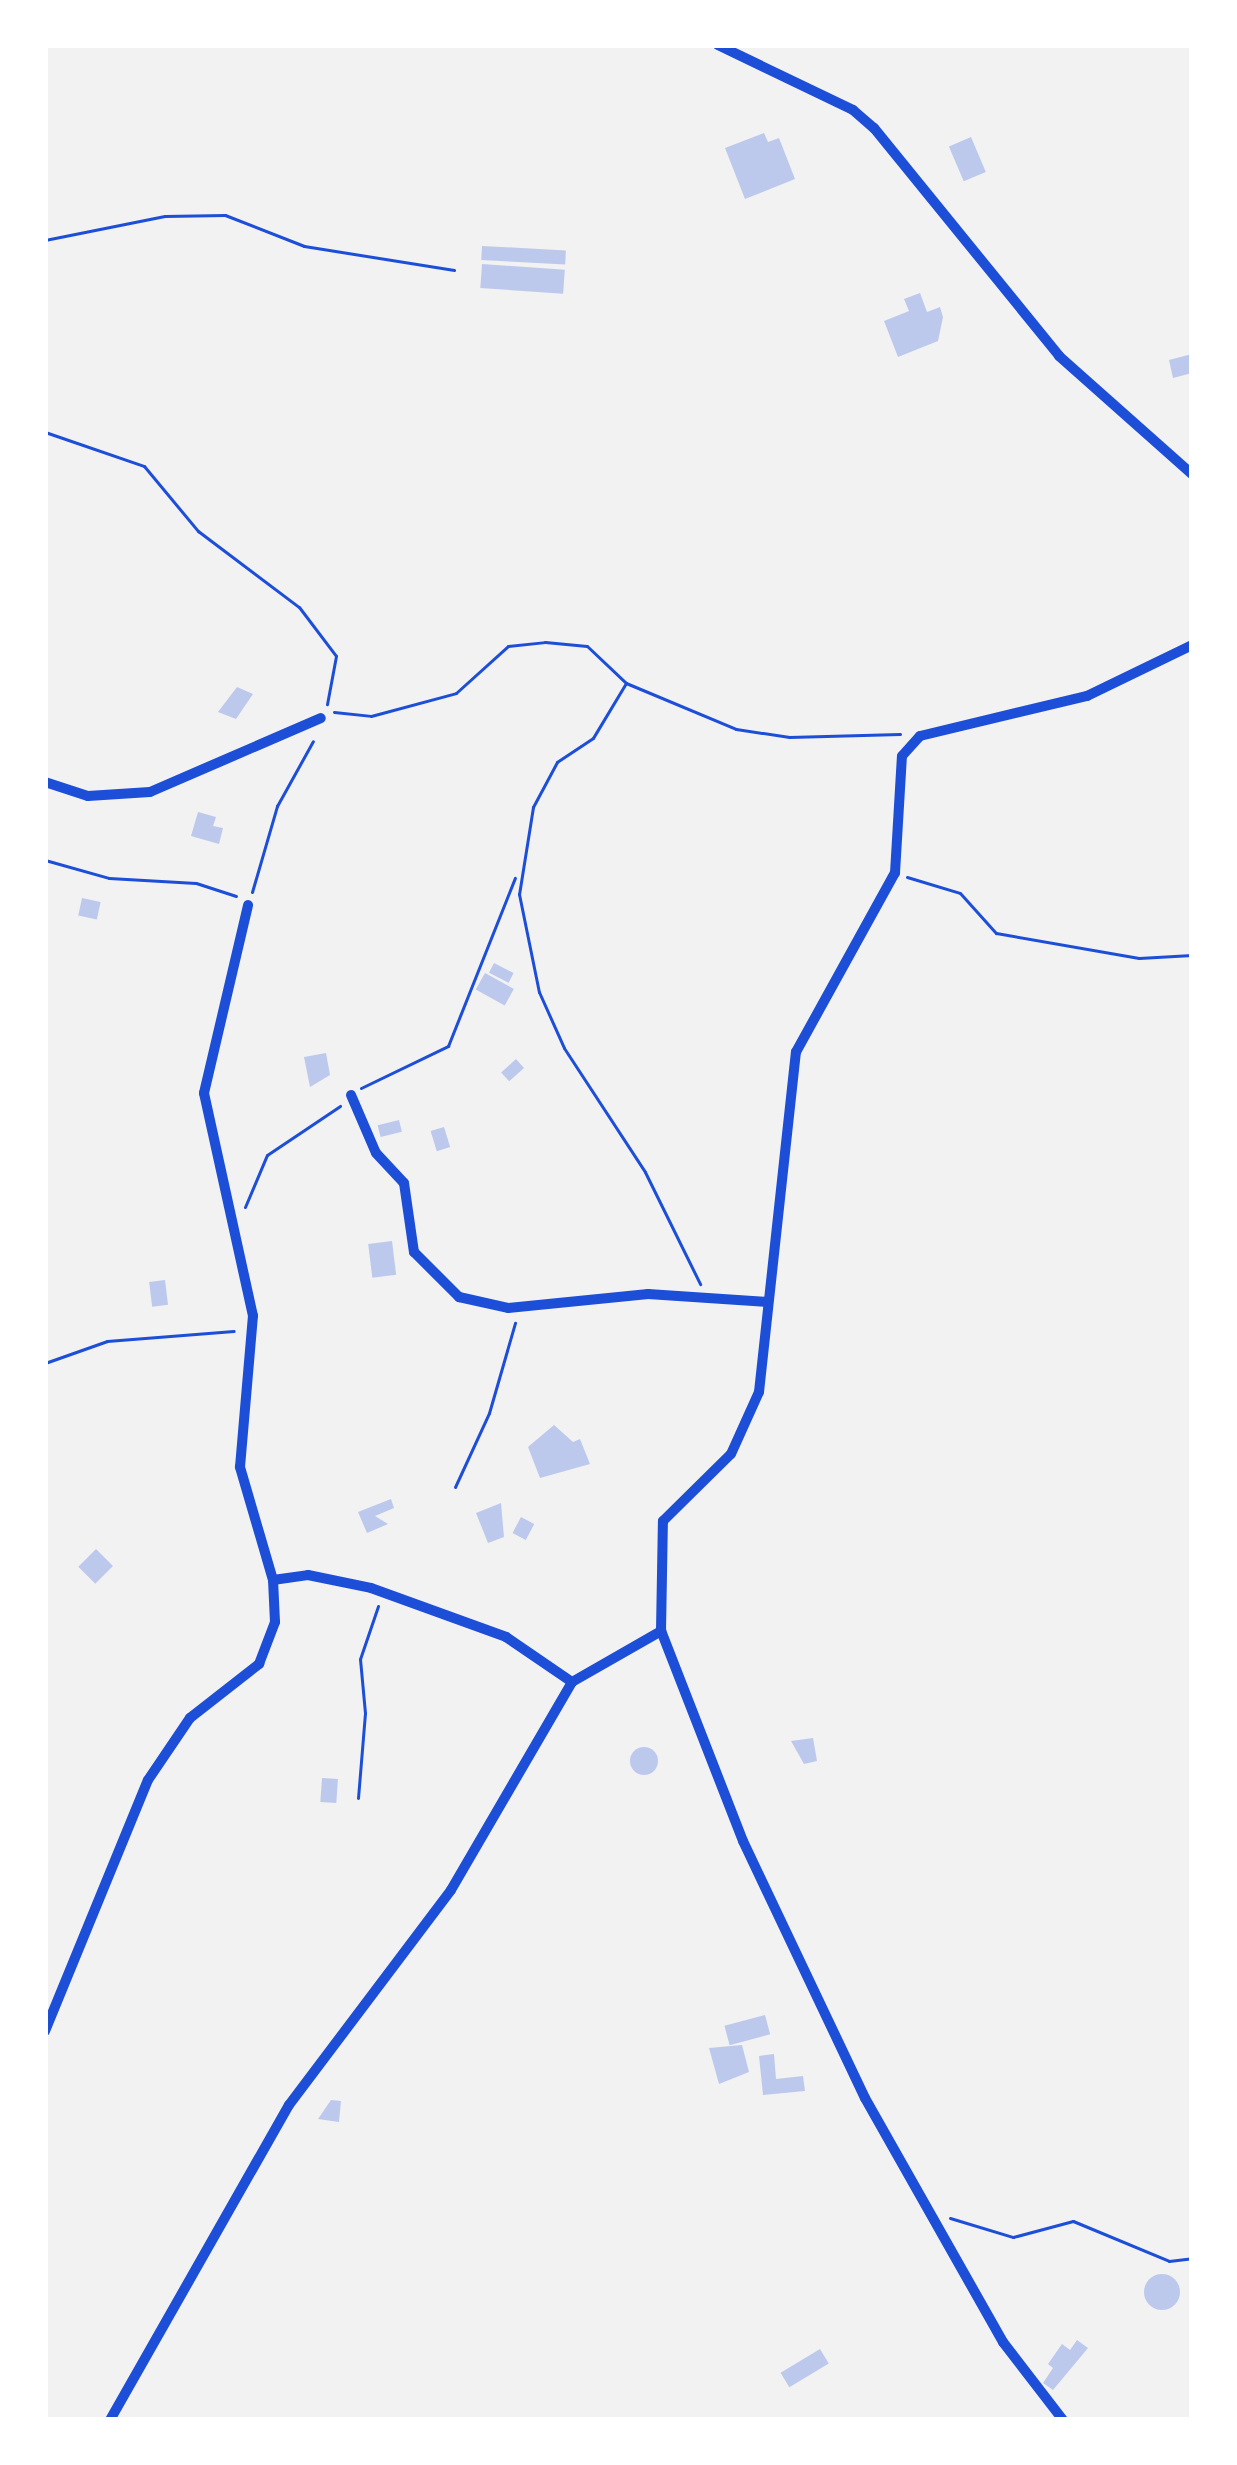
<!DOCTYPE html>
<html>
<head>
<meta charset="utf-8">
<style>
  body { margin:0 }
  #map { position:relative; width:1237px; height:2465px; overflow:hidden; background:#f2f2f2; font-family:"Noto Sans",sans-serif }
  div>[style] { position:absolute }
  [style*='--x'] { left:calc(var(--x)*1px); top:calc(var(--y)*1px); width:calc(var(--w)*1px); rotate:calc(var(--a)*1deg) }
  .building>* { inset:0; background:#bdc9ec; transform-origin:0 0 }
  .round { border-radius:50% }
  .path>* { height:3px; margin:-1.5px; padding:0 1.5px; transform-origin:1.5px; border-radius:1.5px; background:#1d4ed8 }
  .minor>* { height:10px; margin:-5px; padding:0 5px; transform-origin:5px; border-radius:5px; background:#1d4ed8 }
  span { translate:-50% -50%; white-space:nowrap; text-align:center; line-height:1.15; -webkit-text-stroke:9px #fff; paint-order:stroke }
  .frame { position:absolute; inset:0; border:48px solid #fff; pointer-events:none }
</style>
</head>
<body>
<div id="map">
  <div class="building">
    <i style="clip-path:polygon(764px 133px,768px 142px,779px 138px,795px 179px,745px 199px,725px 148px)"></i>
    <i style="left:971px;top:137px;width:38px;height:24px;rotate:67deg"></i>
    <i style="left:482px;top:246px;width:84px;height:14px;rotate:3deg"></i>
    <i style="left:482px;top:264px;width:83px;height:24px;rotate:4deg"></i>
    <i style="clip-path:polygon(920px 293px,927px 312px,940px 307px,943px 317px,938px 341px,898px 357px,884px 321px,909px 311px,904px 299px)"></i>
    <i style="clip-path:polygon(1192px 354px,1192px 373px,1173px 378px,1169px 360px)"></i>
    <i style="clip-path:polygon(237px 687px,253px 694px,236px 719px,218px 712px)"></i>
    <i style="clip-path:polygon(198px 812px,216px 817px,213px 826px,223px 828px,219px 844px,191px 836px)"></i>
    <i style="left:82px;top:898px;width:19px;height:18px;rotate:12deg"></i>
    <i style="left:494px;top:963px;width:22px;height:11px;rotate:27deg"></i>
    <i style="left:485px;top:973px;width:33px;height:19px;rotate:29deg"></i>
    <i style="clip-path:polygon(326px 1053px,330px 1075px,310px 1087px,304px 1057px)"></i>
    <i style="left:516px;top:1059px;width:12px;height:20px;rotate:48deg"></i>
    <i style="left:399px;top:1120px;width:12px;height:22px;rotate:76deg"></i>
    <i style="left:444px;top:1127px;width:21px;height:14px;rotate:73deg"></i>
    <i style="left:392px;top:1241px;width:34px;height:24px;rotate:83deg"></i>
    <i style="left:165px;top:1280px;width:25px;height:16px;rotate:83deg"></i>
    <i style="clip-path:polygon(554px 1425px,573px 1442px,580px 1439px,590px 1464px,540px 1478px,528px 1447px)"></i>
    <i style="clip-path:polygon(391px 1499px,394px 1508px,375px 1516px,388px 1524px,367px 1533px,358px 1512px)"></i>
    <i style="clip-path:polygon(501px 1503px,504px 1537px,488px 1543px,476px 1513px)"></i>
    <i style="left:521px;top:1517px;width:15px;height:18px;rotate:28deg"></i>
    <i style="left:96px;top:1549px;width:24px;height:25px;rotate:45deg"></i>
    <i style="clip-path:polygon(813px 1738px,817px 1761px,804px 1764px,791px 1741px)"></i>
    <i class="round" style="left:630px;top:1747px;width:28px;height:28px"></i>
    <i style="left:322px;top:1778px;width:16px;height:24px;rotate:4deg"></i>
    <i style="left:765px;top:2015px;width:20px;height:42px;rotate:75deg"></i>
    <i style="clip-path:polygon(742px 2045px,749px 2072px,719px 2084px,709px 2048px)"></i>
    <i style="clip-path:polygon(774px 2054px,776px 2079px,803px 2076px,805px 2091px,763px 2095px,759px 2056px)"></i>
    <i style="clip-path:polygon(331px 2100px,341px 2101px,339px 2122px,318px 2119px)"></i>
    <i class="round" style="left:1144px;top:2274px;width:36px;height:36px"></i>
    <i style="clip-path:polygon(1077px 2340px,1088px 2348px,1053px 2390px,1043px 2383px,1053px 2368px,1048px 2364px,1062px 2344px,1070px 2350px)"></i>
    <i style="left:820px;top:2349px;width:17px;height:46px;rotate:59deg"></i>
  </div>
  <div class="path">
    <i style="--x:45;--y:240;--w:122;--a:-11.3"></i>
    <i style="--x:165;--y:216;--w:60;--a:-1"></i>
    <i style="--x:225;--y:215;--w:85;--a:21.4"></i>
    <i style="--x:304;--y:246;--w:152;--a:9.1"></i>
    <i style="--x:45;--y:432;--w:105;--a:19"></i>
    <i style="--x:144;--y:466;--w:85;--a:50.3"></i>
    <i style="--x:198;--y:531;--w:126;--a:37"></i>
    <i style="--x:299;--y:607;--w:61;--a:52.9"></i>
    <i style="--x:336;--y:656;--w:49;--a:100.6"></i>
    <i style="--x:626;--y:683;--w:64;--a:121"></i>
    <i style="--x:593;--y:738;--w:43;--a:146.3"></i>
    <i style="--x:557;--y:762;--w:51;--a:118.1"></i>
    <i style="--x:533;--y:807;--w:88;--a:99.1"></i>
    <i style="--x:519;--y:894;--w:100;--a:78.5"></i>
    <i style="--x:539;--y:992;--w:61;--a:65.9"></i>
    <i style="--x:564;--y:1048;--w:148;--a:56.8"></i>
    <i style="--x:645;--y:1172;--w:125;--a:63.8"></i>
    <i style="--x:334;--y:712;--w:37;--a:6"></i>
    <i style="--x:371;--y:716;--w:88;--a:-15.1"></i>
    <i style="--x:456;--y:693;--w:70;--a:-42.1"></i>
    <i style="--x:508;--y:646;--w:37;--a:-6"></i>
    <i style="--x:545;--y:642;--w:42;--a:5.4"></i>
    <i style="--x:587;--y:646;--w:54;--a:43.5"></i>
    <i style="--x:626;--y:683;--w:119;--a:22.7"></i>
    <i style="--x:736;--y:729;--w:54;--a:8.6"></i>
    <i style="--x:789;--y:737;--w:111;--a:-1.5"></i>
    <i style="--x:45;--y:860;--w:66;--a:15.7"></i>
    <i style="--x:109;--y:878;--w:87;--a:3.3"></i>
    <i style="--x:196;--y:883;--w:42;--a:18"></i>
    <i style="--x:907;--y:877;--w:55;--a:16.8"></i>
    <i style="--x:960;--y:893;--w:54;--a:48"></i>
    <i style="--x:996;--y:933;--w:145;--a:9.9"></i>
    <i style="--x:1139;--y:958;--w:53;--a:-3.2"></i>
    <i style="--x:252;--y:892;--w:90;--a:-73.8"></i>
    <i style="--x:277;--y:806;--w:74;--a:-61"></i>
    <i style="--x:361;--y:1088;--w:97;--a:-25.8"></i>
    <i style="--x:448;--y:1046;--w:181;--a:-68.3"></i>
    <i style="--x:245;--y:1207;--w:56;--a:-67.1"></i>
    <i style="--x:267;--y:1155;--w:88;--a:-33.9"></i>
    <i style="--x:45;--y:1363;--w:66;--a:-19.5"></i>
    <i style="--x:107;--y:1341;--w:127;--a:-4.5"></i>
    <i style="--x:455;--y:1487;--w:81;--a:-65.3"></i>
    <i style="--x:489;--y:1413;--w:94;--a:-73.9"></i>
    <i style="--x:358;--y:1798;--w:85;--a:-85.3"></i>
    <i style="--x:365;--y:1713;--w:54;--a:-95.3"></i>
    <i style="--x:360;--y:1659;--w:56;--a:-71.2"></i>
    <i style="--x:950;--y:2218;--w:66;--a:16.8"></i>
    <i style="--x:1013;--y:2237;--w:62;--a:-14.9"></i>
    <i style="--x:1073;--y:2221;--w:104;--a:22.6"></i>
    <i style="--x:1169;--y:2261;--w:23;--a:-7"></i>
  </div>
  <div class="minor">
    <i style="--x:718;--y:45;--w:150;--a:25.7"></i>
    <i style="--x:853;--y:110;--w:28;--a:41"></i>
    <i style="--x:874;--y:128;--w:294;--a:50.9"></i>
    <i style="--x:1059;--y:356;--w:178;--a:41.6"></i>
    <i style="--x:45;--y:782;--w:45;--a:18"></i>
    <i style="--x:88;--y:796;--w:62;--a:-3.7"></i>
    <i style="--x:150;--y:792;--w:186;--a:-23.4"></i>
    <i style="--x:351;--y:1095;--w:63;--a:66.7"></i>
    <i style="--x:376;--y:1153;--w:41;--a:47"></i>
    <i style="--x:404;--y:1183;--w:70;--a:81.8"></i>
    <i style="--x:414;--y:1252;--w:64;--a:45"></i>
    <i style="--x:459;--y:1297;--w:50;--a:12.7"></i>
    <i style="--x:508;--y:1308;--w:141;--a:-5.7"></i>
    <i style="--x:648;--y:1294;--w:120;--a:3.8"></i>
    <i style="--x:273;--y:1580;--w:35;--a:-8"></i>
    <i style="--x:308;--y:1575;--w:64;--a:11.7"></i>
    <i style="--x:371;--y:1588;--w:144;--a:19.9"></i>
    <i style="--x:506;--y:1637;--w:80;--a:34.3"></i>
    <i style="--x:572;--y:1682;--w:103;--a:-29.8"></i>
    <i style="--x:45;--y:2031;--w:271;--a:-67.7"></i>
    <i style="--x:148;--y:1780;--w:75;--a:-55.9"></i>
    <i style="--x:190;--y:1718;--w:88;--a:-38"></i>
    <i style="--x:259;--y:1664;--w:45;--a:-69.1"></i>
    <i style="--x:275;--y:1622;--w:42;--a:-92.7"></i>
    <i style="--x:273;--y:1580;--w:118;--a:-106.3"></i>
    <i style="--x:240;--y:1467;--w:152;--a:-85.1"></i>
    <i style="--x:253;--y:1316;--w:228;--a:-102.4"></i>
    <i style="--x:204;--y:1093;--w:193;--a:-76.8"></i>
    <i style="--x:110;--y:2420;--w:362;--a:-60.4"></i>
    <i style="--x:289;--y:2105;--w:269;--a:-53"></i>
    <i style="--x:451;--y:1890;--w:241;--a:-59.8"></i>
    <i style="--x:1063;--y:2420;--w:98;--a:-127.6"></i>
    <i style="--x:1003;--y:2342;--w:280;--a:-119.5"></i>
    <i style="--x:865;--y:2098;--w:284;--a:-115.4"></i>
    <i style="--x:743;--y:1841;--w:225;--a:-111.3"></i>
    <i style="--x:661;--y:1631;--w:110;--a:-89"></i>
    <i style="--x:663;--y:1521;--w:95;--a:-44.6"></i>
    <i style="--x:731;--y:1454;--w:68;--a:-65.7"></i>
    <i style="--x:759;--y:1392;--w:342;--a:-83.8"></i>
    <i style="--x:796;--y:1052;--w:205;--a:-61.1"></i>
    <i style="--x:895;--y:873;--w:117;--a:-86.6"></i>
    <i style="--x:902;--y:756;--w:27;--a:-48"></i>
    <i style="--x:920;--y:736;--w:172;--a:-13.5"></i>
    <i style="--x:1087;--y:696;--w:117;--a:-25.9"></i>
  </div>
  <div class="frame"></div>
</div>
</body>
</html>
